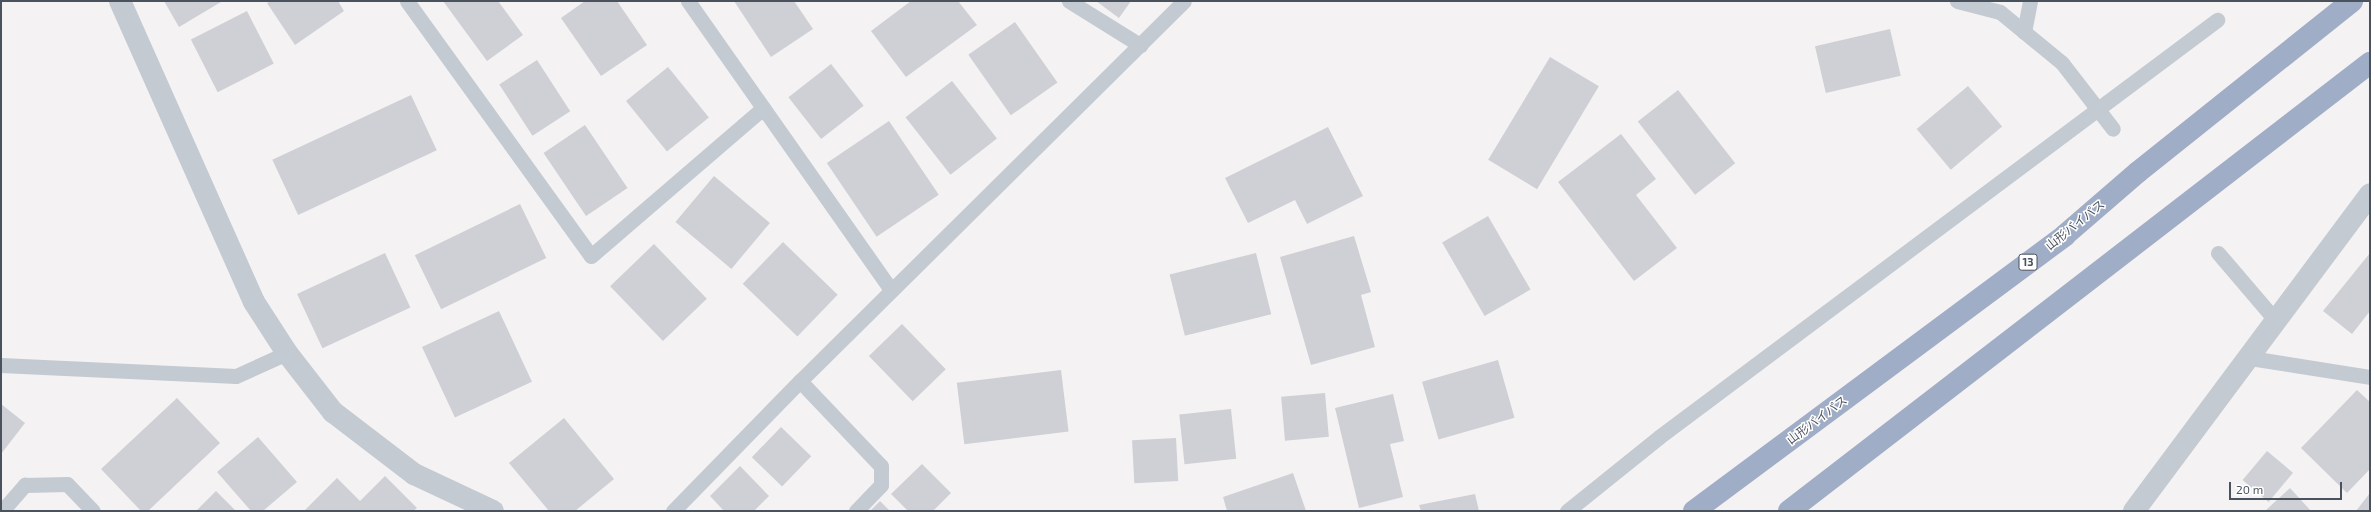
<!DOCTYPE html>
<html>
<head>
<meta charset="utf-8">
<style>
  body { margin:0 }
  #map { position:relative; width:2371px; height:512px; overflow:hidden; background:#f4f2f2; font-family:"Exo 2","Noto Sans JP",sans-serif }
  div>[style] { position:absolute }
  [style*='--x'] { left:calc(var(--x)*1px); top:calc(var(--y)*1px); width:calc(var(--w)*1px); rotate:calc(var(--a)*1deg) }
  .building>* { inset:0; background:#cfd0d5; transform-origin:0 0 }
  .service>* { height:15px; margin:-7.5px; padding:0 7.5px; transform-origin:7.5px; border-radius:7.5px; background:#c3cad2 }
  .minor>* { height:22px; margin:-11px; padding:0 11px; transform-origin:11px; border-radius:11px; background:#c3cad2 }
  .tertiary>* { height:22px; margin:-11px; padding:0 11px; transform-origin:11px; border-radius:11px; background:#c3cad2 }
  .trunk>* { height:22px; margin:-11px; padding:0 11px; transform-origin:11px; border-radius:11px; background:#a0adc6 }
  span { translate:-50% -50%; white-space:nowrap; text-align:center; line-height:1.15; -webkit-text-stroke:3px #fff; paint-order:stroke }
  .shield-label span { padding:1px 3px; background:#fff; border:1px solid; border-radius:3px; -webkit-text-stroke-width:0 }
  .shield-label { font-size:11px; color:#4a525e; font-weight:700 }
  .street-label { font-size:12px; color:#4a525e }
  .frame { position:absolute; inset:0; border:2px solid #4a525e; pointer-events:none }
  .scale { position:absolute; left:2229px; top:482px; width:113px; height:18px; box-sizing:border-box; border:2px solid #4a525e; border-top:0; padding-left:5px; font-size:12px; line-height:14px; white-space:nowrap; color:#4a525e; -webkit-text-stroke:3px #fff; paint-order:stroke }
</style>
</head>
<body>
<div id="map">
  <div class="building">
    <i style="clip-path:polygon(164px 1px,221px 1px,221px 2px,179px 27px)"></i>
    <i style="clip-path:polygon(271px 1px,338px 1px,344px 11px,295px 45px,267px 3px)"></i>
    <i style="clip-path:polygon(443px 1px,498px 1px,523px 35px,487px 61px)"></i>
    <i style="clip-path:polygon(585px 1px,617px 1px,647px 45px,601px 76px,561px 18px)"></i>
    <i style="clip-path:polygon(734px 1px,794px 1px,813px 29px,771px 57px)"></i>
    <i style="clip-path:polygon(911px 1px,958px 1px,977px 25px,906px 77px,871px 31px)"></i>
    <i style="clip-path:polygon(1096px 1px,1131px 1px,1119px 18px)"></i>
    <i style="left:247px;top:11px;width:59px;height:63px;rotate:63deg"></i>
    <i style="left:1015px;top:22px;width:74px;height:57px;rotate:55deg"></i>
    <i style="left:1890px;top:29px;width:48px;height:77px;rotate:77deg"></i>
    <i style="left:1550px;top:57px;width:57px;height:120px;rotate:31deg"></i>
    <i style="left:537px;top:60px;width:61px;height:45px;rotate:57deg"></i>
    <i style="left:831px;top:64px;width:53px;height:54px;rotate:52deg"></i>
    <i style="left:668px;top:67px;width:65px;height:54px;rotate:51deg"></i>
    <i style="left:952px;top:81px;width:73px;height:59px;rotate:52deg"></i>
    <i style="left:1968px;top:86px;width:53px;height:67px;rotate:50deg"></i>
    <i style="left:1678px;top:90px;width:93px;height:51px;rotate:52deg"></i>
    <i style="left:411px;top:95px;width:61px;height:153px;rotate:65deg"></i>
    <i style="left:889px;top:121px;width:89px;height:75px;rotate:56deg"></i>
    <i style="left:585px;top:125px;width:76px;height:50px;rotate:56deg"></i>
    <i style="clip-path:polygon(1328px 127px,1363px 196px,1307px 224px,1295px 200px,1248px 223px,1225px 178px)"></i>
    <i style="clip-path:polygon(1621px 134px,1656px 179px,1636px 195px,1677px 248px,1634px 281px,1558px 182px)"></i>
    <i style="left:714px;top:176px;width:73px;height:60px;rotate:40deg"></i>
    <i style="left:520px;top:204px;width:60px;height:117px;rotate:64deg"></i>
    <i style="left:1488px;top:216px;width:85px;height:53px;rotate:60deg"></i>
    <i style="clip-path:polygon(1354px 236px,1371px 292px,1361px 295px,1375px 347px,1311px 365px,1280px 257px)"></i>
    <i style="left:783px;top:242px;width:76px;height:58px;rotate:44deg"></i>
    <i style="left:654px;top:244px;width:76px;height:61px;rotate:46deg"></i>
    <i style="left:385px;top:253px;width:60px;height:97px;rotate:65deg"></i>
    <i style="left:1256px;top:253px;width:63px;height:89px;rotate:76deg"></i>
    <i style="clip-path:polygon(2370px 253px,2370px 311px,2352px 334px,2323px 311px)"></i>
    <i style="left:499px;top:311px;width:78px;height:85px;rotate:65deg"></i>
    <i style="left:902px;top:324px;width:63px;height:46px;rotate:46deg"></i>
    <i style="left:1498px;top:360px;width:60px;height:79px;rotate:74deg"></i>
    <i style="left:1061px;top:370px;width:62px;height:105px;rotate:83deg"></i>
    <i style="clip-path:polygon(2357px 390px,2370px 402px,2370px 469px,2347px 493px,2301px 448px)"></i>
    <i style="left:1325px;top:393px;width:44px;height:44px;rotate:85deg"></i>
    <i style="clip-path:polygon(1393px 394px,1404px 441px,1390px 444px,1403px 497px,1359px 508px,1335px 408px)"></i>
    <i style="clip-path:polygon(177px 398px,220px 443px,148px 511px,141px 511px,101px 469px)"></i>
    <i style="clip-path:polygon(1px 404px,25px 423px,1px 454px)"></i>
    <i style="left:1231px;top:409px;width:50px;height:52px;rotate:84deg"></i>
    <i style="clip-path:polygon(564px 418px,614px 479px,575px 511px,549px 511px,509px 463px)"></i>
    <i style="left:781px;top:427px;width:42px;height:42px;rotate:44deg"></i>
    <i style="clip-path:polygon(258px 437px,297px 482px,263px 511px,251px 511px,217px 472px)"></i>
    <i style="left:1176px;top:438px;width:43px;height:44px;rotate:87deg"></i>
    <i style="left:2267px;top:451px;width:34px;height:38px;rotate:40deg"></i>
    <i style="clip-path:polygon(922px 464px,951px 493px,933px 511px,908px 511px,891px 494px)"></i>
    <i style="clip-path:polygon(740px 466px,769px 496px,754px 511px,724px 511px,710px 496px)"></i>
    <i style="clip-path:polygon(1293px 473px,1306px 511px,1227px 511px,1223px 497px)"></i>
    <i style="clip-path:polygon(385px 476px,417px 508px,413px 511px,304px 511px,337px 478px,360px 501px)"></i>
    <i style="clip-path:polygon(2290px 488px,2311px 511px,2265px 511px)"></i>
    <i style="clip-path:polygon(216px 491px,236px 511px,196px 511px)"></i>
    <i style="clip-path:polygon(2370px 493px,2370px 511px,2356px 511px)"></i>
    <i style="clip-path:polygon(1475px 494px,1479px 511px,1421px 511px,1419px 505px)"></i>
    <i style="clip-path:polygon(880px 501px,890px 511px,870px 511px)"></i>
  </div>
  <div class="service">
    <i style="--x:407;--y:1;--w:314;--a:54.2"></i>
    <i style="--x:591;--y:256;--w:227;--a:-40.7"></i>
    <i style="--x:688;--y:1;--w:353;--a:54.9"></i>
    <i style="--x:1069;--y:1;--w:84;--a:31.8"></i>
    <i style="--x:1957;--y:1;--w:44;--a:14.3"></i>
    <i style="--x:2000;--y:12;--w:80;--a:39.4"></i>
    <i style="--x:2062;--y:63;--w:83;--a:52.3"></i>
    <i style="--x:2024;--y:32;--w:32;--a:-79"></i>
    <i style="--x:2218;--y:253;--w:89;--a:49.5"></i>
    <i style="--x:2250;--y:358;--w:121;--a:9"></i>
    <i style="--x:1;--y:365;--w:235;--a:2.7"></i>
    <i style="--x:236;--y:376;--w:56;--a:-24.3"></i>
    <i style="--x:800;--y:381;--w:117;--a:46.4"></i>
    <i style="--x:881;--y:466;--w:19;--a:90"></i>
    <i style="--x:881;--y:485;--w:36;--a:134"></i>
    <i style="--x:2;--y:511;--w:35;--a:-49"></i>
    <i style="--x:25;--y:485;--w:42;--a:-1.4"></i>
    <i style="--x:67;--y:484;--w:37;--a:46"></i>
    <i style="--x:673;--y:511;--w:182;--a:-45.7"></i>
    <i style="--x:800;--y:381;--w:540;--a:-44.7"></i>
    <i style="--x:1567;--y:511;--w:118;--a:-38.8"></i>
    <i style="--x:1659;--y:437;--w:697;--a:-36.77"></i>
  </div>
  <div class="minor">
    <i style="--x:120;--y:1;--w:329;--a:66"></i>
    <i style="--x:254;--y:302;--w:61;--a:57.1"></i>
    <i style="--x:287;--y:353;--w:75;--a:52.1"></i>
    <i style="--x:333;--y:412;--w:102;--a:37.4"></i>
    <i style="--x:414;--y:474;--w:87;--a:25.1"></i>
  </div>
  <div class="tertiary">
    <i style="--x:2134;--y:511;--w:395;--a:-53.3"></i>
  </div>
  <div class="trunk">
    <i style="--x:1694;--y:511;--w:462;--a:-36.6"></i>
    <i style="--x:2065;--y:235;--w:96;--a:-40.8"></i>
    <i style="--x:2138;--y:172;--w:274;--a:-38.6"></i>
    <i style="--x:1789;--y:511;--w:734;--a:-37.64"></i>
  </div>
  <div class="shield-label">
    <span style="left:2028px;top:262px">13</span>
  </div>
  <div class="street-label">
    <span style="left:2075px;top:225px;rotate:-39deg">山形バイパス</span>
    <span style="left:1817px;top:420px;rotate:-37deg">山形バイパス</span>
  </div>
  <div class="frame"></div>
  <div class="scale">20 m</div>
</div>
</body>
</html>
